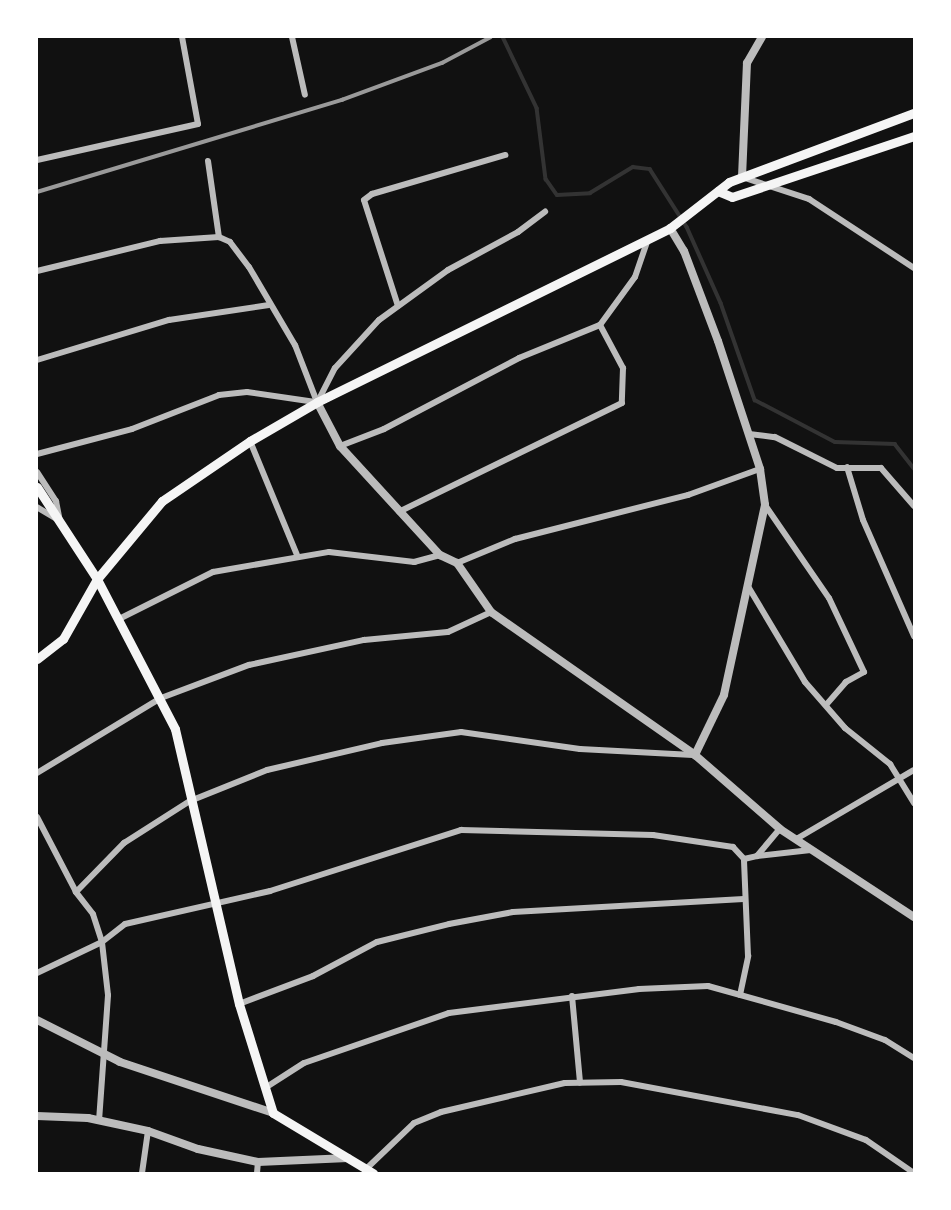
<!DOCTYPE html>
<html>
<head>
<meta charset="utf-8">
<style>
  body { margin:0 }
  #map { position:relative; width:951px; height:1210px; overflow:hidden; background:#111; font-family:"Noto Sans",sans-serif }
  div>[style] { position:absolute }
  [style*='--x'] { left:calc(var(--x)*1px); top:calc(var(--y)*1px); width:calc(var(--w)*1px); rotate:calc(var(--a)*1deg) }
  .stream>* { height:3.5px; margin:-1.75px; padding:0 1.75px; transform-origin:1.75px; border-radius:1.75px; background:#333 }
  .minor>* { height:6px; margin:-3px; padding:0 3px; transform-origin:3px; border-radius:3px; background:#bcbcbc }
  .tertiary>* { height:8px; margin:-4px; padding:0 4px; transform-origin:4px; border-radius:4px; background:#bcbcbc }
  .secondary>* { height:9px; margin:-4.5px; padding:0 4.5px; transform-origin:4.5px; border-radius:4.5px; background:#f5f5f5 }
  .rail>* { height:3.5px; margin:-1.75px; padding:0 1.75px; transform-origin:1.75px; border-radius:1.75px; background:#9a9a9a }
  span { translate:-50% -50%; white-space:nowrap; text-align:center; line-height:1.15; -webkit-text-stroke:7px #fff; paint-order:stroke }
  .frame { position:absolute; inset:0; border:38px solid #fff; pointer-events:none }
</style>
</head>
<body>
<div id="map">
  <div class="stream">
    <i style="--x:503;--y:37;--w:79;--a:64.4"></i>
    <i style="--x:537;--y:108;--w:72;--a:82.8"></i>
    <i style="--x:546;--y:179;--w:19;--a:55"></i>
    <i style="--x:557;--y:195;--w:33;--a:-3"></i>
    <i style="--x:590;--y:193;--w:50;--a:-31.2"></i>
    <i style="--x:633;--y:167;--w:17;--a:7"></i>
    <i style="--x:650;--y:169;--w:69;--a:57.5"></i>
    <i style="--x:687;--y:227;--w:83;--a:65.9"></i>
    <i style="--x:721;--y:303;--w:103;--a:70.7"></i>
    <i style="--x:755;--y:400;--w:90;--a:27.7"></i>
    <i style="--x:835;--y:442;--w:60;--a:1.9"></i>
    <i style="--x:895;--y:444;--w:31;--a:52"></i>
  </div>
  <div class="minor">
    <i style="--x:292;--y:37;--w:59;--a:77.4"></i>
    <i style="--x:37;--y:160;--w:165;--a:-12.6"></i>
    <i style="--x:198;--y:124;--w:88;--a:-100.4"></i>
    <i style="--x:208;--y:161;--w:77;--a:81.8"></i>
    <i style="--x:742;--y:177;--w:71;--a:18.2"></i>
    <i style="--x:809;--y:199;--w:126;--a:33.3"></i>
    <i style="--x:37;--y:271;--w:127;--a:-13.7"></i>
    <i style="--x:160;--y:241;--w:59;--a:-3.9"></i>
    <i style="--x:219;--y:237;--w:12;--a:24"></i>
    <i style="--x:230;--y:242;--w:31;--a:53"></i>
    <i style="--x:249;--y:267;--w:91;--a:59.5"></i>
    <i style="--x:295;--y:345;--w:61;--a:68.9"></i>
    <i style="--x:398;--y:306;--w:111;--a:-107.8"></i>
    <i style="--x:364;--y:200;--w:10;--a:-37"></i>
    <i style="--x:372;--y:194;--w:139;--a:-16.3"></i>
    <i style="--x:600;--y:325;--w:59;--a:-53.9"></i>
    <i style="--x:635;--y:277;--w:40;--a:-71.1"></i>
    <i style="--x:37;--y:360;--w:138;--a:-16.9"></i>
    <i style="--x:169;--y:320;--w:101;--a:-8.5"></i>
    <i style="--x:318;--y:401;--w:37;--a:-63"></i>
    <i style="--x:335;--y:368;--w:65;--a:-47.5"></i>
    <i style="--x:379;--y:320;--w:85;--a:-35.9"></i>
    <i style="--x:448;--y:270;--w:80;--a:-28.5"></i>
    <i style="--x:518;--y:232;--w:34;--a:-37"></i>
    <i style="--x:749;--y:434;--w:26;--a:7"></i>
    <i style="--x:775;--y:437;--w:69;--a:26.6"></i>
    <i style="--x:837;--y:468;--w:44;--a:0"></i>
    <i style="--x:881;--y:468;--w:50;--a:49"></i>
    <i style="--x:250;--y:441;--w:123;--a:67.6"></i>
    <i style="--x:340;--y:446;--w:47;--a:-21.1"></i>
    <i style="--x:384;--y:429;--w:153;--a:-27.7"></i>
    <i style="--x:519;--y:358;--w:87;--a:-22.2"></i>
    <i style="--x:600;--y:325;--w:49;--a:61.9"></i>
    <i style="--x:623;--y:368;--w:35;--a:92"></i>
    <i style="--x:622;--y:403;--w:248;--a:154"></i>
    <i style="--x:37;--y:454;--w:98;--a:-14.7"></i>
    <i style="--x:132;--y:429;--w:93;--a:-21.3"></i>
    <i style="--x:219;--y:395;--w:28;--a:-6"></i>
    <i style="--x:247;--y:392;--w:69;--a:8.4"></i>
    <i style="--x:847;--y:467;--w:55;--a:73.2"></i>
    <i style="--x:863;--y:520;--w:127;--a:66.3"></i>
    <i style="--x:37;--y:472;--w:35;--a:57"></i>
    <i style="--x:56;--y:501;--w:20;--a:79"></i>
    <i style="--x:60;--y:521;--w:27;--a:-149"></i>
    <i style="--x:765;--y:505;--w:113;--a:55.5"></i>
    <i style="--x:829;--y:598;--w:82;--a:64.7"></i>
    <i style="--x:864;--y:672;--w:21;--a:151"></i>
    <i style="--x:846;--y:682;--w:30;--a:131"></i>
    <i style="--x:457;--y:563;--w:63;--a:-22.5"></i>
    <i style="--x:515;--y:539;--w:179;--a:-14.3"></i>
    <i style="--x:688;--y:495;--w:77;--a:-19.9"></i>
    <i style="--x:749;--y:588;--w:109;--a:59.2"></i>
    <i style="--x:805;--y:682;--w:61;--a:49"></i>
    <i style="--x:845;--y:728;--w:58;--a:38.7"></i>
    <i style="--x:890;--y:764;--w:46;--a:58.4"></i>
    <i style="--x:119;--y:619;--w:105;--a:-26.6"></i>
    <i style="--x:213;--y:572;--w:118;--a:-9.8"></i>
    <i style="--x:329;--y:552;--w:86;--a:6.7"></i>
    <i style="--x:414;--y:562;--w:27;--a:-15"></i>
    <i style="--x:37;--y:773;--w:145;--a:-31.2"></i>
    <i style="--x:161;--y:698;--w:94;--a:-20.6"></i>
    <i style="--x:249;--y:665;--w:118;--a:-12.3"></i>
    <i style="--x:364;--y:640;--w:84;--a:-5.4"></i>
    <i style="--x:448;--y:632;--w:47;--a:-24.9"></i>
    <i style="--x:37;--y:817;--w:85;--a:62.5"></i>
    <i style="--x:798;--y:838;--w:134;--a:-30.4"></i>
    <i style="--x:757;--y:856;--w:54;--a:-6.3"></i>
    <i style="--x:37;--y:973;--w:72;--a:-25.5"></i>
    <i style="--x:102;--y:942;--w:29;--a:-38"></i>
    <i style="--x:125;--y:924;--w:149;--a:-12.8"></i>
    <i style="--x:270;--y:891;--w:201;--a:-17.7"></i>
    <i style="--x:461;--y:830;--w:192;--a:1.5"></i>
    <i style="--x:653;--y:835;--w:81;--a:8.5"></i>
    <i style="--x:733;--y:847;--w:16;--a:47"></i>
    <i style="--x:740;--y:995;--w:40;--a:-78"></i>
    <i style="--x:748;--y:956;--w:97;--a:-92.4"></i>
    <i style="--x:744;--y:859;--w:13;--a:-13"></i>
    <i style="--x:757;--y:856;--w:35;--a:-50"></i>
    <i style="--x:572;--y:996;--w:87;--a:84.7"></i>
    <i style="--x:239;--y:1004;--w:79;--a:-20.7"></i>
    <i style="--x:313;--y:976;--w:72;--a:-28"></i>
    <i style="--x:377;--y:942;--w:74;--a:-14"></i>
    <i style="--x:449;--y:924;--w:65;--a:-10.6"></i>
    <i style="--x:513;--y:912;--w:231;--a:-3.2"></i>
    <i style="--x:265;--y:1088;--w:46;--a:-32.7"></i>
    <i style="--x:304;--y:1063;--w:153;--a:-19"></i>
    <i style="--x:449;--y:1013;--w:192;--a:-7.2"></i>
    <i style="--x:639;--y:989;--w:69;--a:-2.5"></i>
    <i style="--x:708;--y:986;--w:133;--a:15.7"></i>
    <i style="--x:836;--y:1022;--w:52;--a:20.2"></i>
    <i style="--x:885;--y:1040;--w:34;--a:32"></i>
    <i style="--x:99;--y:1121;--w:126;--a:-85.9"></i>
    <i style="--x:108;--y:995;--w:53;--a:-96.5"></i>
    <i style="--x:102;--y:942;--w:29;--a:-108"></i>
    <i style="--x:93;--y:914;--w:28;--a:-128"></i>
    <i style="--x:76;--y:892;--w:69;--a:-45.6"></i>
    <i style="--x:124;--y:843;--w:78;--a:-32.5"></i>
    <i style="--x:190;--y:801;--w:83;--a:-21.9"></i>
    <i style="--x:267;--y:770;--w:118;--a:-13.2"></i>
    <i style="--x:382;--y:743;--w:80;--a:-7.9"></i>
    <i style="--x:461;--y:732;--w:120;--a:8.1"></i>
    <i style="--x:580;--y:749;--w:113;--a:3"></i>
    <i style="--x:366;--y:1169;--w:66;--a:-43.8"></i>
    <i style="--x:414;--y:1123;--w:29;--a:-22"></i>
    <i style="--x:441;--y:1112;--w:127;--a:-13.2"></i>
    <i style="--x:565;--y:1083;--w:56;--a:-1"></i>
    <i style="--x:621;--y:1082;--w:180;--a:10.6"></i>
    <i style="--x:798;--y:1115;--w:72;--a:20.2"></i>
    <i style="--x:866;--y:1140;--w:58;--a:34.5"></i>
    <i style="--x:142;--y:1173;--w:42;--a:-81.9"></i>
    <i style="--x:257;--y:1173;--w:11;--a:-85"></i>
  </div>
  <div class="tertiary">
    <i style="--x:742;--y:177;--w:114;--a:-87.5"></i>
    <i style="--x:747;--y:63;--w:30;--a:-60"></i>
    <i style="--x:670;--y:228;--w:27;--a:59"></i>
    <i style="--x:684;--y:251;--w:96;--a:69.3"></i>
    <i style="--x:718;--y:341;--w:135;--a:71.8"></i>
    <i style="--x:760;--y:469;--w:36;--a:82"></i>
    <i style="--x:765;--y:505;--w:194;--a:102.2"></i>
    <i style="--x:724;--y:695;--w:67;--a:115.8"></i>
    <i style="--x:317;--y:402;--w:50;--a:62.4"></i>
    <i style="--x:340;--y:446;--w:148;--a:47.5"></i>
    <i style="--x:440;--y:555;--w:19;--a:25"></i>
    <i style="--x:457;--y:563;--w:60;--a:55.2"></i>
    <i style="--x:491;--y:612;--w:249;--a:35"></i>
    <i style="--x:695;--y:755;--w:113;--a:41"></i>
    <i style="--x:780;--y:829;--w:160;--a:33.3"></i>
    <i style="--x:37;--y:1020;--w:93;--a:26.8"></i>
    <i style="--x:120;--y:1062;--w:161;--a:18.4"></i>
    <i style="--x:37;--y:1116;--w:51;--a:2.2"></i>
    <i style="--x:88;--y:1118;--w:61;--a:12.2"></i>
    <i style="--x:148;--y:1131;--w:53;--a:19.8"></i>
    <i style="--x:198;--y:1149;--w:61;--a:12.2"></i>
    <i style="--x:258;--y:1162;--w:90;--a:-2.5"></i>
  </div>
  <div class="secondary">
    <i style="--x:718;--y:191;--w:15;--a:23"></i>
    <i style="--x:732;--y:197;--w:192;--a:-18.5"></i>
    <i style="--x:37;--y:487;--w:110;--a:56.9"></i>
    <i style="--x:97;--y:579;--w:169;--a:62.5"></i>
    <i style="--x:175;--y:729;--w:282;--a:76.9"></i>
    <i style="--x:239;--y:1004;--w:114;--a:72.7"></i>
    <i style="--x:273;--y:1113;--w:117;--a:31"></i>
    <i style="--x:37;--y:659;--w:33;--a:-38"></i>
    <i style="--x:63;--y:639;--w:69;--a:-60.5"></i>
    <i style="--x:97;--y:579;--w:102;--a:-50.2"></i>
    <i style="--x:162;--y:501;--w:107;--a:-34.3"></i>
    <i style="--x:250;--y:441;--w:78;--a:-30.2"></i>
    <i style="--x:317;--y:402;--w:394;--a:-26.2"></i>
    <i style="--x:670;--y:228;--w:75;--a:-37.9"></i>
    <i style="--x:729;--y:182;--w:197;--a:-20.5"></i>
  </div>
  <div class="rail">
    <i style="--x:37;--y:192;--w:319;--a:-16.8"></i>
    <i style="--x:342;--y:100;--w:107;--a:-20.3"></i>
    <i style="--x:442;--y:63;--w:55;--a:-28"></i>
  </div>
  <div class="frame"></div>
</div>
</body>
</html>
